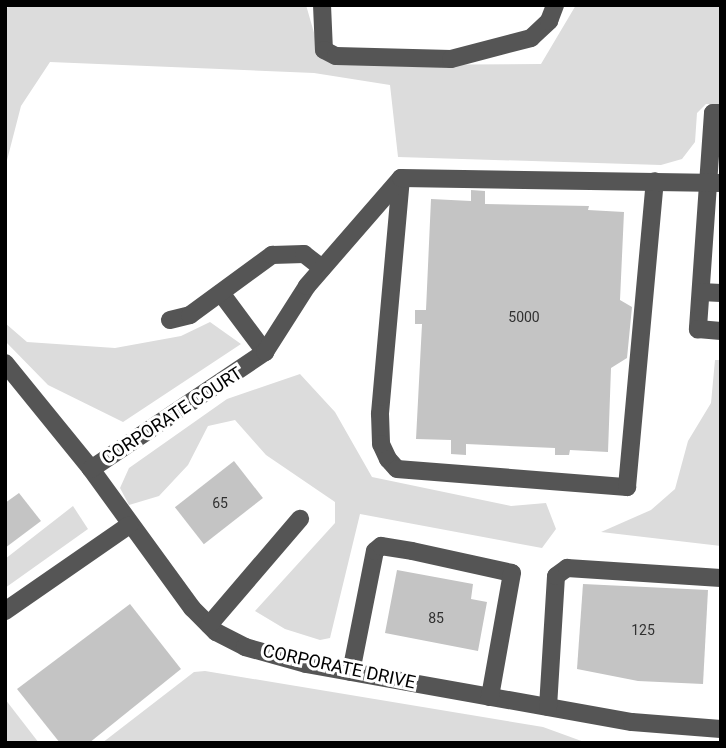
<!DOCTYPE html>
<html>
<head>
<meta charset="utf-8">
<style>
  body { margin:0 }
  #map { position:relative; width:726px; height:748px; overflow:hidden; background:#fff; font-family:Roboto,sans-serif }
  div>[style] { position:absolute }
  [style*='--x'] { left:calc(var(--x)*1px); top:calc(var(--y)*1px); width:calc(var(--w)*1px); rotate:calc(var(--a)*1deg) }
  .green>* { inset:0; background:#dcdcdc }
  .building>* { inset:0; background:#c4c4c4; transform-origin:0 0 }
  .minor>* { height:18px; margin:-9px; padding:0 9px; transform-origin:9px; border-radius:9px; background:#555 }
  span { translate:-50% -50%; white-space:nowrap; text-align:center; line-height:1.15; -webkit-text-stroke:6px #fff; paint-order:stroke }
  .number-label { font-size:14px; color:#313131 }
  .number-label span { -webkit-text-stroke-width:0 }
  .street-label { font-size:18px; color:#000 }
  .frame { position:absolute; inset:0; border:7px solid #000; pointer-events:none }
</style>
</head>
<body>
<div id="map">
  <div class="green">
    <i style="clip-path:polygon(12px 5px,306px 5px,321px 57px,377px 65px,541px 64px,576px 5px,721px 5px,721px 105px,706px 104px,697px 113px,695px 142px,682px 159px,661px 165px,398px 157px,390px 85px,314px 73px,50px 62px,21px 106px,5px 168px,5px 9px)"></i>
    <i style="clip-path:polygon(210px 322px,241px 344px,123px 422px,48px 385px,5px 341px,5px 323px,27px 342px,115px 348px,181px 336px)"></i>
    <i style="clip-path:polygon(715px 360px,721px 360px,721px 546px,601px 532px,651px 510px,675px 489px,688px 441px,711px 403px)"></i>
    <i style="clip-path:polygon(300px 374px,335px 412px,372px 477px,511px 506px,546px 503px,556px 529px,542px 548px,360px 514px,330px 638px,320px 640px,285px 629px,255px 611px,335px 523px,335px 502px,266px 455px,235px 420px,208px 426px,188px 465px,159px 496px,129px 505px,120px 488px,129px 468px,227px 399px)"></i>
    <i style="clip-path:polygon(73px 506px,88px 529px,5px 588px,5px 559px)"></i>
    <i style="clip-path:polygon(205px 671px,543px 727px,587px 743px,102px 743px,194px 672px)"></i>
    <i style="clip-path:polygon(5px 699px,39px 743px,5px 743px)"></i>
  </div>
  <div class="building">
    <i style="clip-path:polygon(471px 190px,485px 191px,485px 204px,589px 206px,588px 210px,624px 212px,620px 300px,632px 307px,627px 358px,611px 368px,608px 452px,570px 450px,569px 455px,555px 455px,555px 448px,466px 444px,466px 455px,451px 454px,451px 440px,416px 439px,422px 324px,415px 324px,415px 310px,426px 310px,431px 199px,471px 201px)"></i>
    <i style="left:234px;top:461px;width:47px;height:75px;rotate:52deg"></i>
    <i style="clip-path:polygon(19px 493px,41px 521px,5px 548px,5px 503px)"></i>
    <i style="clip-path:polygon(397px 570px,473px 584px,471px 599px,487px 602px,478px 651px,385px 633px)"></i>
    <i style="clip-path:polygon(583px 584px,708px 590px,703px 684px,638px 681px,577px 669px)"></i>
    <i style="clip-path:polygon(130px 604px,181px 669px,89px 743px,60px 743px,17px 689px)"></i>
  </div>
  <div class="minor">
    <i style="--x:322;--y:5;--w:45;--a:87.5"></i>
    <i style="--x:324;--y:50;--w:13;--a:27"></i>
    <i style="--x:336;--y:56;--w:115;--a:1.5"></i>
    <i style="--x:451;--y:59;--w:83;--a:-14.7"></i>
    <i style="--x:531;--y:38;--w:25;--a:-43"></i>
    <i style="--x:549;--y:21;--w:17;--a:-69"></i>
    <i style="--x:721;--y:113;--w:8;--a:180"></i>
    <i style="--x:713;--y:113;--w:217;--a:94"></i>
    <i style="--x:698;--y:329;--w:23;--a:5"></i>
    <i style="--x:401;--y:178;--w:237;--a:95.1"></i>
    <i style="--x:380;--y:414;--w:30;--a:88"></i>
    <i style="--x:381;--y:444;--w:17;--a:65"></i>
    <i style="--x:388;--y:459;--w:13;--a:48"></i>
    <i style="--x:397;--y:469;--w:231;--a:4.5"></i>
    <i style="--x:627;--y:487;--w:307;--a:-84.8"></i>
    <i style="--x:701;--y:292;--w:20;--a:3"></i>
    <i style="--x:221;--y:293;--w:74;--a:53.3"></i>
    <i style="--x:170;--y:320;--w:21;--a:-14"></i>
    <i style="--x:190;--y:315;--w:102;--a:-36.2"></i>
    <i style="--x:272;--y:255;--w:32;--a:-2"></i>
    <i style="--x:304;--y:254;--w:23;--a:38"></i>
    <i style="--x:5;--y:363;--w:136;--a:50.9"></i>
    <i style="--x:91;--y:469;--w:172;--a:54"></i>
    <i style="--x:192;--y:608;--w:34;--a:45"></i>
    <i style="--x:216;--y:632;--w:33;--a:27"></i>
    <i style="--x:245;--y:647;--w:63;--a:15.6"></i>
    <i style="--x:306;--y:664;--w:331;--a:10.1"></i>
    <i style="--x:632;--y:722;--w:89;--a:4.5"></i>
    <i style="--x:91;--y:469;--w:210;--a:-33.9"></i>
    <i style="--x:265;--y:352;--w:78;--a:-57.5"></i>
    <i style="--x:307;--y:286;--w:143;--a:-49"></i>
    <i style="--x:401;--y:178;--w:320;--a:0.9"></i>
    <i style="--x:5;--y:611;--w:151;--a:-34.7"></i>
    <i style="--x:209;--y:625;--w:140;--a:-49.4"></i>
    <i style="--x:351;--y:672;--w:123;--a:-78.8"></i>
    <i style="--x:375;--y:551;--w:8;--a:-40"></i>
    <i style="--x:381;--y:546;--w:31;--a:9"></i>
    <i style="--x:412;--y:551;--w:102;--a:12.4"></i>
    <i style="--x:512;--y:573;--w:126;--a:100.1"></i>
    <i style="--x:548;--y:707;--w:131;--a:-86.5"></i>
    <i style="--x:556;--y:576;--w:14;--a:-36"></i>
    <i style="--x:567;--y:568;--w:154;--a:3.7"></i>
  </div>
  <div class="number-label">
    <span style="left:524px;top:317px">5000</span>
    <span style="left:220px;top:503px">65</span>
    <span style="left:436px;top:618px">85</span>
    <span style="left:643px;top:630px">125</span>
  </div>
  <div class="street-label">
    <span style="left:172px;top:416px;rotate:-33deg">CORPORATE COURT</span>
    <span style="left:339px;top:667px;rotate:12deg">CORPORATE DRIVE</span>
  </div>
  <div class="frame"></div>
</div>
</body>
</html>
